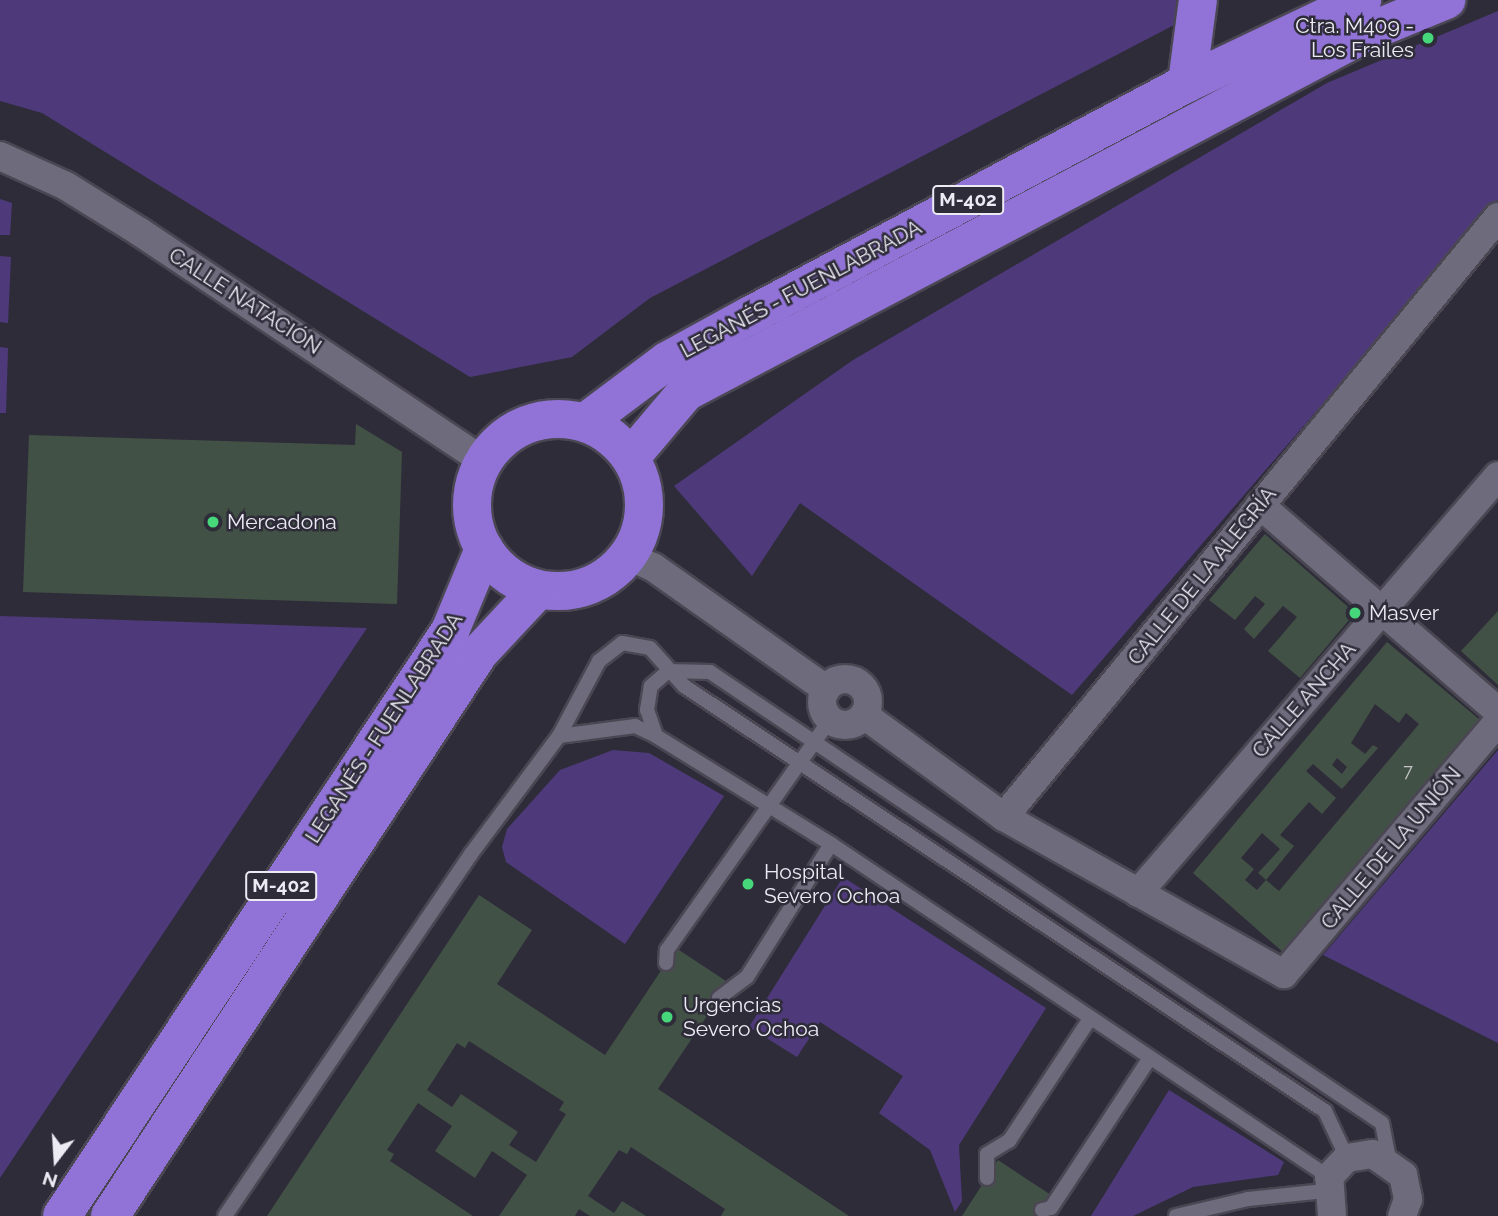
<!DOCTYPE html>
<html>
<head>
<meta charset="utf-8">
<style>
  body { margin:0 }
  #map { position:relative; width:1498px; height:1216px; overflow:hidden; background:#2f2c3a; font-family:Raleway,sans-serif }
  div>[style] { position:absolute }
  [style*='--x'] { left:calc(var(--x)*1px); top:calc(var(--y)*1px); width:calc(var(--w)*1px); rotate:calc(var(--a)*1deg) }
  .green>* { inset:0; background:#4e3a7a }
  .building>* { inset:0; background:#425145 }
  .roads { filter:drop-shadow(2px 0 #4a4753) drop-shadow(-2px 0 #4a4753) drop-shadow(0 2px #4a4753) drop-shadow(0 -2px #4a4753) }
  .lane>* { height:14px; margin:-7px; padding:0 7px; transform-origin:7px; border-radius:7px; background:#6e6b7c }
  .street>* { height:28px; margin:-14px; padding:0 14px; transform-origin:14px; border-radius:14px; background:#6e6b7c }
  .street>.ring { margin:-14px; padding:0; box-sizing:content-box; background:none; border:28px solid #6e6b7c; border-radius:50% }
  .highway>* { height:38px; margin:-19px; padding:0 19px; transform-origin:19px; border-radius:19px; background:#9173d7 }
  .highway>.ring { margin:-19px; padding:0; box-sizing:content-box; background:none; border:38px solid #9173d7; border-radius:50% }
  .dots>* { width:19px; height:19px; translate:-50% -50%; box-sizing:border-box; border:4px solid #2f2c3a; border-radius:50% }
  span { translate:-50% -50%; white-space:nowrap; text-align:center; line-height:1.15; -webkit-text-stroke:5px #2f2c3a; paint-order:stroke }
  .number-label { font-size:18px; color:#c2c4c8 }
  .number-label span { -webkit-text-stroke-width:0 }
  .shield-label span { padding:2px 5px; background:#2f2c3a; border:2px solid; border-radius:5px; -webkit-text-stroke-width:0 }
  .shield-label { font-size:19px; color:#eceaf3; font-weight:700 }
  .poi-label { font-size:21px; color:#eceaf3 }
  .right { translate:-100% -50%; text-align:right }
  .left { translate:0 -50%; text-align:left }
  .street-label { font-size:21px; color:#eceaf3 }
  .north { position:absolute; left:21px; top:1125px; width:70px; height:70px; -webkit-text-stroke:5px #2f2c3a; paint-order:stroke; rotate:197deg; font-size:19px; font-weight:700; line-height:28px; text-align:center; color:#eceaf3 }
  .north::after { content:''; display:block; margin:auto; width:24px; height:32px; background:#eceaf3; clip-path:polygon(50% 0,100% 100%,50% 72%,0 100%) }
</style>
</head>
<body>
<div id="map">
  <div class="green">
    <i style="clip-path:polygon(0 0,1176px 0,1176px 24px,650px 298px,572px 357px,470px 377px,42px 113px,0 101px)"></i>
    <i style="clip-path:polygon(1498px 11px,1498px 200px,1072px 695px,800px 503px,752px 576px,674px 486px,853px 360px,1327px 83px)"></i>
    <i style="clip-path:polygon(0 199px,12px 203px,10px 235px,0 235px)"></i>
    <i style="clip-path:polygon(0 256px,11px 257px,8px 323px,0 322px)"></i>
    <i style="clip-path:polygon(0 347px,8px 348px,6px 413px,0 413px)"></i>
    <i style="clip-path:polygon(0 616px,367px 628px,0 1178px)"></i>
    <i style="clip-path:polygon(613px 750px,649px 753px,724px 796px,625px 944px,506px 862px,502px 847px,507px 829px,560px 770px)"></i>
    <i style="clip-path:polygon(1498px 750px,1498px 1043px,1323px 955px)"></i>
    <i style="clip-path:polygon(843px 877px,1046px 1008px,959px 1145px,962px 1201px,955px 1212px,930px 1150px,879px 1113px,903px 1076px,820px 1022px,797px 1057px,749px 1027px)"></i>
    <i style="clip-path:polygon(1169px 1090px,1284px 1162px,1278px 1175px,1193px 1187px,1133px 1216px,1091px 1216px)"></i>
  </div>
  <div class="building">
    <i style="clip-path:polygon(356px 424px,402px 452px,397px 604px,23px 592px,29px 435px,355px 445px)"></i>
    <i style="clip-path:polygon(1265px 534px,1355px 613px,1300px 678px,1268px 651px,1297px 617px,1283px 606px,1254px 639px,1244px 629px,1265px 604px,1255px 596px,1235px 620px,1209px 600px)"></i>
    <i style="clip-path:polygon(1498px 611px,1498px 685px,1461px 651px)"></i>
    <i style="clip-path:polygon(evenodd,1387px 642px,1480px 720px,1284px 953px,1193px 873px,1387px 642px,1375px 704px,1399px 723px,1406px 713px,1419px 724px,1279px 891px,1266px 880px,1257px 890px,1245px 880px,1254px 869px,1241px 858px,1262px 833px,1280px 849px,1258px 873px,1266px 880px,1294px 846px,1280px 835px,1309px 802px,1322px 814px,1336px 798px,1306px 771px,1313px 764px,1342px 789px,1378px 748px,1373px 745px,1365px 754px,1351px 743px,1375px 704px,1387px 642px,1337px 758px,1347px 767px,1342px 774px,1332px 765px,1337px 758px)"></i>
    <i style="clip-path:polygon(evenodd,479px 895px,532px 930px,497px 984px,605px 1055px,676px 948px,729px 983px,658px 1089px,849px 1216px,721px 1216px,725px 1209px,631px 1147px,627px 1154px,619px 1150px,588px 1196px,614px 1213px,622px 1201px,646px 1216px,590px 1216px,579px 1209px,575px 1216px,499px 1216px,527px 1175px,492px 1151px,475px 1178px,435px 1151px,452px 1126px,418px 1103px,387px 1150px,394px 1154px,390px 1161px,473px 1216px,267px 1216px,479px 895px,469px 1041px,564px 1102px,559px 1110px,566px 1114px,536px 1162px,509px 1145px,518px 1132px,461px 1094px,452px 1107px,427px 1090px,457px 1043px,465px 1048px,469px 1041px)"></i>
    <i style="clip-path:polygon(998px 1160px,1051px 1195px,1038px 1216px,962px 1216px)"></i>
  </div>
  <div class="roads">
    <div class="lane">
      <i style="--x:559;--y:736;--w:77;--a:-7.5"></i>
      <i style="--x:635;--y:726;--w:23;--a:25"></i>
      <i style="--x:656;--y:736;--w:206;--a:31.7"></i>
      <i style="--x:831;--y:844;--w:599;--a:33.77"></i>
      <i style="--x:656;--y:736;--w:28;--a:-109"></i>
      <i style="--x:647;--y:710;--w:24;--a:-81"></i>
      <i style="--x:651;--y:686;--w:23;--a:-41"></i>
      <i style="--x:668;--y:671;--w:42;--a:1.4"></i>
      <i style="--x:710;--y:672;--w:809;--a:33.87"></i>
      <i style="--x:1382;--y:1123;--w:37;--a:79"></i>
      <i style="--x:666;--y:963;--w:13;--a:-86"></i>
      <i style="--x:667;--y:950;--w:282;--a:-54.7"></i>
      <i style="--x:719;--y:998;--w:35;--a:-37"></i>
      <i style="--x:747;--y:977;--w:157;--a:-57.7"></i>
      <i style="--x:987;--y:1178;--w:24;--a:-90"></i>
      <i style="--x:987;--y:1154;--w:26;--a:-31"></i>
      <i style="--x:1009;--y:1141;--w:145;--a:-56.5"></i>
      <i style="--x:1042;--y:1210;--w:9;--a:-13"></i>
      <i style="--x:1051;--y:1208;--w:180;--a:-56.6"></i>
      <i style="--x:225;--y:1216;--w:438;--a:-55.8"></i>
      <i style="--x:471;--y:854;--w:147;--a:-53.3"></i>
      <i style="--x:559;--y:736;--w:85;--a:-61.9"></i>
      <i style="--x:599;--y:661;--w:29;--a:-38"></i>
      <i style="--x:622;--y:643;--w:28;--a:10"></i>
      <i style="--x:650;--y:648;--w:51;--a:48.2"></i>
      <i style="--x:684;--y:686;--w:769;--a:33.55"></i>
      <i style="--x:1325;--y:1111;--w:52;--a:64.9"></i>
      <i style="--x:1176;--y:1216;--w:74;--a:-13.3"></i>
      <i style="--x:1248;--y:1199;--w:77;--a:-5.9"></i>
    </div>
    <div class="street">
      <i style="--x:0;--y:156;--w:72;--a:24.4"></i>
      <i style="--x:66;--y:186;--w:87;--a:31.9"></i>
      <i style="--x:140;--y:232;--w:411;--a:33.7"></i>
      <i style="--x:1498;--y:217;--w:777;--a:129.47"></i>
      <i style="--x:1004;--y:817;--w:321;--a:29.3"></i>
      <i style="--x:1284;--y:974;--w:331;--a:-49.7"></i>
      <i style="--x:1260;--y:505;--w:315;--a:40.9"></i>
      <i style="--x:628;--y:556;--w:27;--a:24"></i>
      <i style="--x:653;--y:567;--w:212;--a:35.2"></i>
      <i class="ring" style="left:822px;top:679px;width:18px;height:18px"></i>
      <i style="--x:864;--y:715;--w:173;--a:36.1"></i>
      <i style="--x:1138;--y:893;--w:551;--a:-49.2"></i>
      <i style="--x:1332;--y:1216;--w:39;--a:-94"></i>
      <i style="--x:1329;--y:1177;--w:26;--a:-47"></i>
      <i style="--x:1347;--y:1158;--w:26;--a:-9"></i>
      <i style="--x:1373;--y:1154;--w:37;--a:35"></i>
      <i style="--x:1403;--y:1175;--w:25;--a:78"></i>
      <i style="--x:1408;--y:1199;--w:18;--a:109"></i>
    </div>
    <div class="highway">
      <i style="--x:1187;--y:83;--w:84;--a:-82.5"></i>
      <i class="ring" style="left:472px;top:419px;width:134px;height:134px"></i>
      <i style="--x:587;--y:421;--w:100;--a:-36.9"></i>
      <i style="--x:667;--y:361;--w:94;--a:-28.8"></i>
      <i style="--x:749;--y:316;--w:496;--a:-28"></i>
      <i style="--x:1187;--y:83;--w:194;--a:-25.4"></i>
      <i style="--x:631;--y:457;--w:85;--a:-49.8"></i>
      <i style="--x:686;--y:392;--w:769;--a:-27.83"></i>
      <i style="--x:1366;--y:33;--w:87;--a:-22.4"></i>
      <i style="--x:62;--y:1216;--w:702;--a:-56.45"></i>
      <i style="--x:450;--y:631;--w:89;--a:-67.5"></i>
      <i style="--x:110;--y:1216;--w:673;--a:-56.76"></i>
      <i style="--x:479;--y:653;--w:86;--a:-46.9"></i>
    </div>
  </div>
  <div class="dots">
    <i style="left:1428px;top:38px;background:#45d77a"></i>
    <i style="left:213px;top:522px;background:#45d77a"></i>
    <i style="left:1355px;top:613px;background:#45d77a"></i>
    <i style="left:748px;top:884px;background:#45d77a"></i>
    <i style="left:667px;top:1017px;background:#45d77a"></i>
  </div>
  <div class="number-label">
    <span style="left:1408px;top:771px">7</span>
  </div>
  <div class="shield-label">
    <span style="left:968px;top:200px">M-402</span>
    <span style="left:281px;top:886px">M-402</span>
  </div>
  <div class="poi-label">
    <span class="right" style="left:1414px;top:38px">Ctra. M409 -<br>Los Frailes</span>
    <span class="left" style="left:227px;top:522px">Mercadona</span>
    <span class="left" style="left:1369px;top:613px">Masver</span>
    <span class="left" style="left:764px;top:884px">Hospital<br>Severo Ochoa</span>
    <span class="left" style="left:683px;top:1017px">Urgencias<br>Severo Ochoa</span>
  </div>
  <div class="street-label">
    <span style="left:801px;top:289px;rotate:-28deg">LEGANÉS - FUENLABRADA</span>
    <span style="left:245px;top:301px;rotate:33deg">CALLE NATACIÓN</span>
    <span style="left:1202px;top:576px;rotate:-51deg">CALLE DE LA ALEGRÍA</span>
    <span style="left:1304px;top:700px;rotate:-49deg">CALLE ANCHA</span>
    <span style="left:384px;top:728px;rotate:-57deg">LEGANÉS - FUENLABRADA</span>
    <span style="left:1391px;top:848px;rotate:-50deg">CALLE DE LA UNIÓN</span>
  </div>
  <div class="north">N</div>
</div>
</body>
</html>
